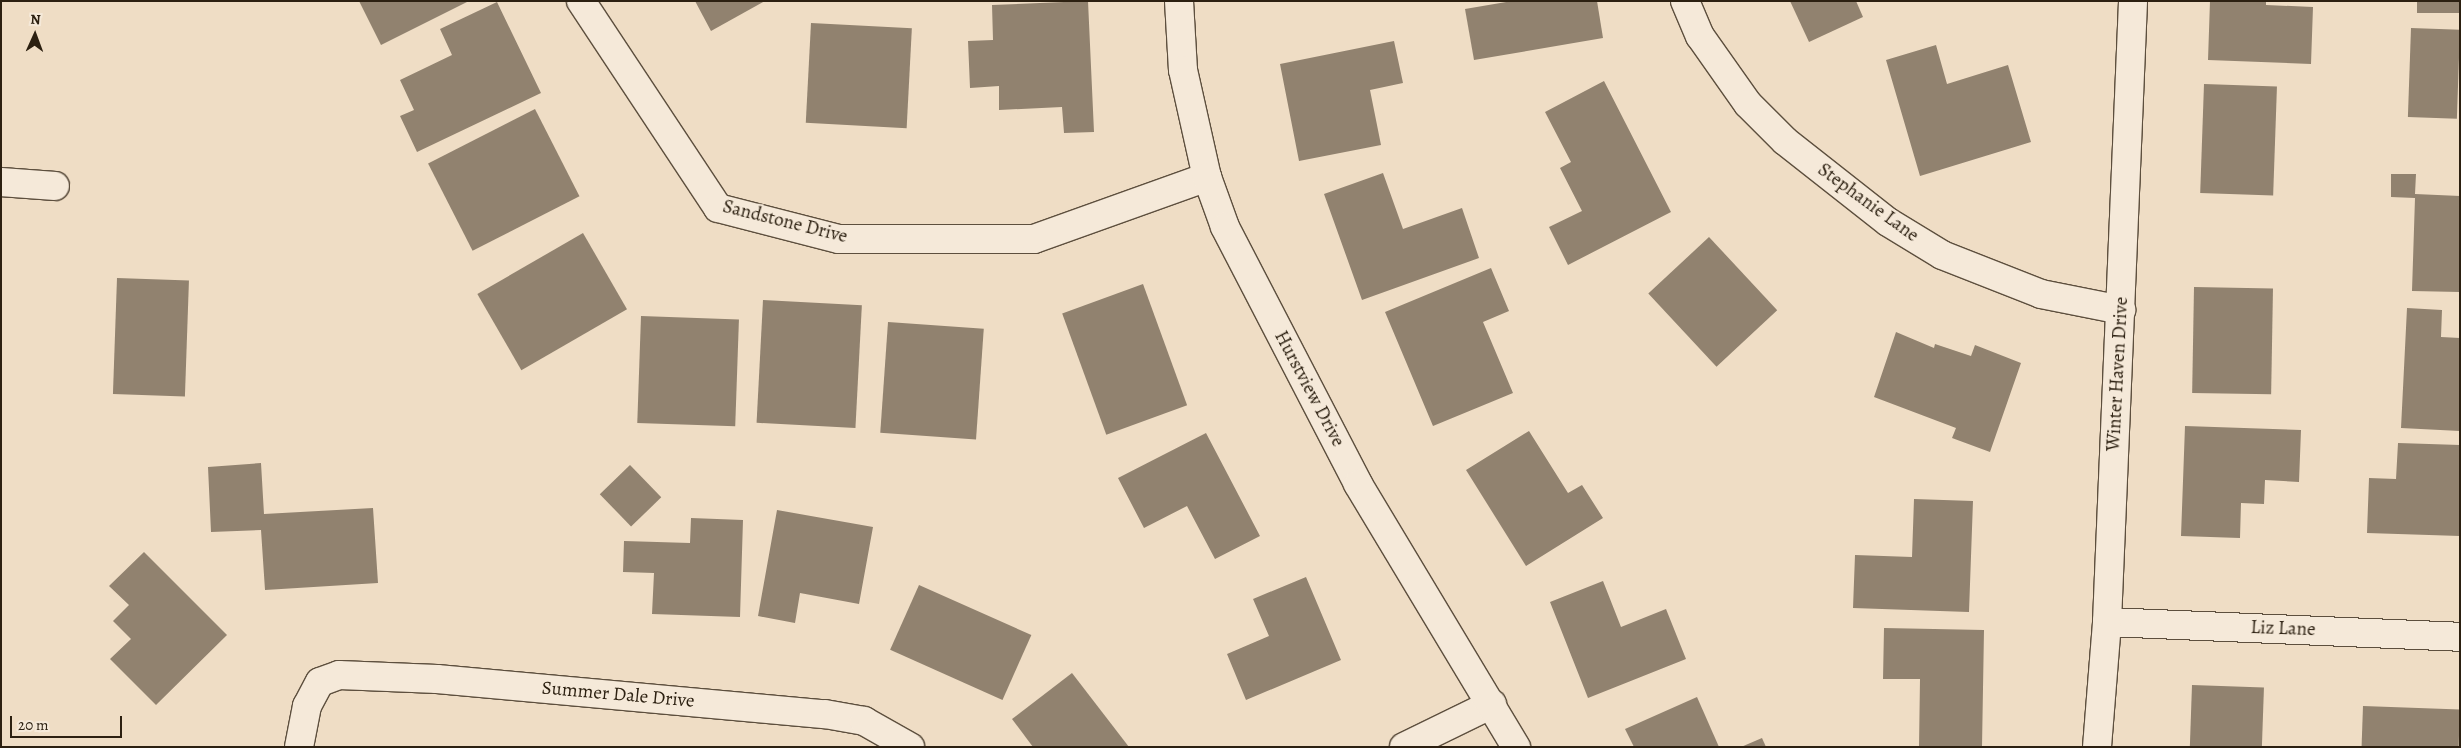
<!DOCTYPE html>
<html>
<head>
<meta charset="utf-8">
<style>
  body { margin:0 }
  #map { position:relative; width:2461px; height:748px; overflow:hidden; background:#efddc5; font-family:Alegreya,serif }
  div>[style] { position:absolute }
  [style*='--x'] { left:calc(var(--x)*1px); top:calc(var(--y)*1px); width:calc(var(--w)*1px); rotate:calc(var(--a)*1deg) }
  .building>* { inset:0; background:#91826f; transform-origin:0 0 }
  .roads { filter:drop-shadow(1px 0 #5d4f3e) drop-shadow(-1px 0 #5d4f3e) drop-shadow(0 1px #5d4f3e) drop-shadow(0 -1px #5d4f3e) }
  .minor>* { height:28px; margin:-14px; padding:0 14px; transform-origin:14px; border-radius:14px; background:#f5e9d9 }
  .tertiary>* { height:28px; margin:-14px; padding:0 14px; transform-origin:14px; border-radius:14px; background:#f5e9d9 }
  span { translate:-50% -50%; white-space:nowrap; text-align:center; line-height:1.15; -webkit-text-stroke:4px #f5e9d9; paint-order:stroke }
  .street-label { font-size:19px; color:#2c2011 }
  .frame { position:absolute; inset:0; border:2px solid #2c2011; pointer-events:none }
  .north { position:absolute; left:10px; top:10px; width:50px; height:50px; -webkit-text-stroke:4px #f5e9d9; paint-order:stroke; rotate:2deg; font-size:14px; font-weight:700; line-height:20px; text-align:center; color:#2c2011 }
  .north::after { content:''; display:block; margin:auto; width:18px; height:22px; background:#2c2011; clip-path:polygon(50% 0,100% 100%,50% 72%,0 100%) }
  .scale { position:absolute; left:10px; top:716px; width:112px; height:22px; box-sizing:border-box; border:2px solid #2c2011; border-top:0; padding-left:6px; font-size:15px; line-height:18px; white-space:nowrap; color:#2c2011; -webkit-text-stroke:4px #f5e9d9; paint-order:stroke }
</style>
</head>
<body>
<div id="map">
  <div class="building">
    <i style="clip-path:polygon(359px 1px,469px 1px,381px 45px)"></i>
    <i style="clip-path:polygon(695px 1px,765px 1px,711px 31px)"></i>
    <i style="clip-path:polygon(1088px 1px,1094px 132px,1064px 133px,1062px 107px,999px 110px,999px 86px,970px 88px,968px 41px,993px 40px,992px 5px)"></i>
    <i style="clip-path:polygon(1512px 1px,1597px 1px,1603px 38px,1474px 60px,1465px 9px)"></i>
    <i style="clip-path:polygon(1790px 1px,1856px 1px,1863px 17px,1809px 42px)"></i>
    <i style="clip-path:polygon(2210px 1px,2266px 1px,2266px 5px,2313px 7px,2311px 64px,2208px 60px)"></i>
    <i style="left:2417px;top:1px;width:43px;height:12px"></i>
    <i style="clip-path:polygon(497px 2px,541px 93px,417px 152px,400px 116px,414px 110px,400px 80px,452px 55px,440px 29px)"></i>
    <i style="left:811px;top:23px;width:101px;height:100px;rotate:3deg"></i>
    <i style="left:2411px;top:28px;width:49px;height:89px;rotate:2deg"></i>
    <i style="clip-path:polygon(1394px 41px,1403px 83px,1370px 90px,1381px 145px,1299px 161px,1280px 64px)"></i>
    <i style="clip-path:polygon(1936px 45px,1947px 84px,2008px 65px,2031px 142px,1920px 176px,1886px 60px)"></i>
    <i style="clip-path:polygon(1604px 81px,1671px 212px,1568px 265px,1549px 227px,1582px 211px,1560px 168px,1571px 162px,1545px 112px)"></i>
    <i style="left:2204px;top:84px;width:73px;height:109px;rotate:2deg"></i>
    <i style="left:535px;top:109px;width:98px;height:120px;rotate:63deg"></i>
    <i style="clip-path:polygon(1383px 173px,1403px 229px,1462px 208px,1479px 258px,1362px 300px,1324px 194px)"></i>
    <i style="clip-path:polygon(2391px 174px,2416px 174px,2415px 194px,2460px 196px,2460px 292px,2412px 291px,2415px 198px,2391px 197px)"></i>
    <i style="left:583px;top:233px;width:88px;height:122px;rotate:60deg"></i>
    <i style="left:1709px;top:237px;width:100px;height:83px;rotate:47deg"></i>
    <i style="clip-path:polygon(1491px 268px,1509px 311px,1483px 322px,1513px 393px,1433px 426px,1385px 312px)"></i>
    <i style="left:117px;top:278px;width:72px;height:116px;rotate:2deg"></i>
    <i style="left:1143px;top:284px;width:129px;height:86px;rotate:70deg"></i>
    <i style="left:2194px;top:287px;width:79px;height:106px;rotate:1deg"></i>
    <i style="left:763px;top:300px;width:99px;height:123px;rotate:3deg"></i>
    <i style="clip-path:polygon(2407px 308px,2442px 310px,2441px 337px,2460px 338px,2460px 431px,2401px 428px)"></i>
    <i style="left:641px;top:316px;width:98px;height:107px;rotate:2deg"></i>
    <i style="left:888px;top:322px;width:96px;height:111px;rotate:4deg"></i>
    <i style="clip-path:polygon(1896px 332px,1934px 348px,1935px 344px,1971px 356px,1975px 345px,2021px 363px,1990px 452px,1952px 438px,1956px 428px,1874px 397px)"></i>
    <i style="clip-path:polygon(2185px 426px,2301px 430px,2299px 482px,2265px 480px,2264px 504px,2241px 503px,2240px 538px,2181px 536px)"></i>
    <i style="clip-path:polygon(1529px 431px,1568px 493px,1582px 485px,1603px 518px,1526px 566px,1466px 470px)"></i>
    <i style="clip-path:polygon(1206px 433px,1260px 536px,1215px 559px,1187px 506px,1144px 528px,1118px 478px)"></i>
    <i style="clip-path:polygon(2398px 443px,2460px 445px,2460px 536px,2367px 533px,2369px 478px,2396px 479px)"></i>
    <i style="clip-path:polygon(261px 463px,264px 514px,373px 508px,378px 583px,265px 590px,261px 530px,211px 532px,208px 467px)"></i>
    <i style="left:630px;top:465px;width:45px;height:42px;rotate:46deg"></i>
    <i style="clip-path:polygon(1914px 499px,1973px 501px,1969px 612px,1853px 608px,1855px 555px,1912px 557px)"></i>
    <i style="clip-path:polygon(777px 510px,873px 527px,859px 604px,800px 593px,795px 623px,758px 616px)"></i>
    <i style="clip-path:polygon(691px 518px,743px 520px,740px 617px,652px 614px,654px 573px,623px 572px,624px 541px,690px 543px)"></i>
    <i style="clip-path:polygon(144px 552px,227px 635px,156px 705px,110px 659px,131px 639px,113px 621px,129px 605px,109px 586px)"></i>
    <i style="clip-path:polygon(1306px 577px,1341px 660px,1246px 700px,1227px 654px,1269px 636px,1253px 599px)"></i>
    <i style="clip-path:polygon(1603px 581px,1621px 627px,1666px 609px,1686px 659px,1588px 698px,1550px 602px)"></i>
    <i style="left:919px;top:585px;width:123px;height:71px;rotate:24deg"></i>
    <i style="clip-path:polygon(1884px 628px,1984px 630px,1982px 747px,1919px 747px,1920px 679px,1883px 679px)"></i>
    <i style="clip-path:polygon(1072px 673px,1129px 747px,1033px 747px,1012px 719px)"></i>
    <i style="left:2192px;top:685px;width:72px;height:62px;rotate:2deg"></i>
    <i style="clip-path:polygon(1697px 697px,1719px 747px,1634px 747px,1625px 729px)"></i>
    <i style="left:2363px;top:706px;width:97px;height:41px;rotate:2deg"></i>
    <i style="clip-path:polygon(1762px 738px,1766px 747px,1741px 747px)"></i>
  </div>
  <div class="roads">
    <div class="minor">
      <i style="--x:581;--y:1;--w:248;--a:56.5"></i>
      <i style="--x:718;--y:208;--w:125;--a:14.4"></i>
      <i style="--x:839;--y:239;--w:195;--a:0"></i>
      <i style="--x:1034;--y:239;--w:184;--a:-19.7"></i>
      <i style="--x:1685;--y:1;--w:38;--a:67"></i>
      <i style="--x:1700;--y:36;--w:83;--a:54.8"></i>
      <i style="--x:1748;--y:104;--w:52;--a:45"></i>
      <i style="--x:1785;--y:141;--w:131;--a:38.2"></i>
      <i style="--x:1888;--y:222;--w:63;--a:31.4"></i>
      <i style="--x:1942;--y:255;--w:106;--a:21.5"></i>
      <i style="--x:2041;--y:294;--w:82;--a:11.3"></i>
      <i style="--x:1;--y:182;--w:54;--a:4.2"></i>
      <i style="--x:2107;--y:622;--w:353;--a:2.4"></i>
      <i style="--x:299;--y:747;--w:42;--a:-79"></i>
      <i style="--x:307;--y:706;--w:27;--a:-62"></i>
      <i style="--x:320;--y:682;--w:20;--a:-20"></i>
      <i style="--x:339;--y:675;--w:98;--a:2.3"></i>
      <i style="--x:437;--y:679;--w:390;--a:5.2"></i>
      <i style="--x:825;--y:714;--w:40;--a:10"></i>
      <i style="--x:864;--y:721;--w:53;--a:29.5"></i>
      <i style="--x:1404;--y:747;--w:98;--a:-26"></i>
      <i style="--x:2097;--y:747;--w:125;--a:-85.4"></i>
      <i style="--x:2107;--y:622;--w:622;--a:-87.6"></i>
    </div>
    <div class="tertiary">
      <i style="--x:1179;--y:1;--w:69;--a:86.7"></i>
      <i style="--x:1183;--y:70;--w:110;--a:77.4"></i>
      <i style="--x:1207;--y:177;--w:53;--a:70.2"></i>
      <i style="--x:1225;--y:227;--w:289;--a:62.6"></i>
      <i style="--x:1358;--y:484;--w:307;--a:59"></i>
    </div>
  </div>
  <div class="street-label">
    <span style="left:1868px;top:203px;rotate:36deg">Stephanie Lane</span>
    <span style="left:785px;top:222px;rotate:14deg">Sandstone Drive</span>
    <span style="left:2118px;top:374px;rotate:-87deg">Winter Haven Drive</span>
    <span style="left:1309px;top:389px;rotate:62deg">Hurstview Drive</span>
    <span style="left:2283px;top:629px;rotate:2deg">Liz Lane</span>
    <span style="left:618px;top:695px;rotate:5deg">Summer Dale Drive</span>
  </div>
  <div class="frame"></div>
  <div class="north">N</div>
  <div class="scale">20 m</div>
</div>
</body>
</html>
